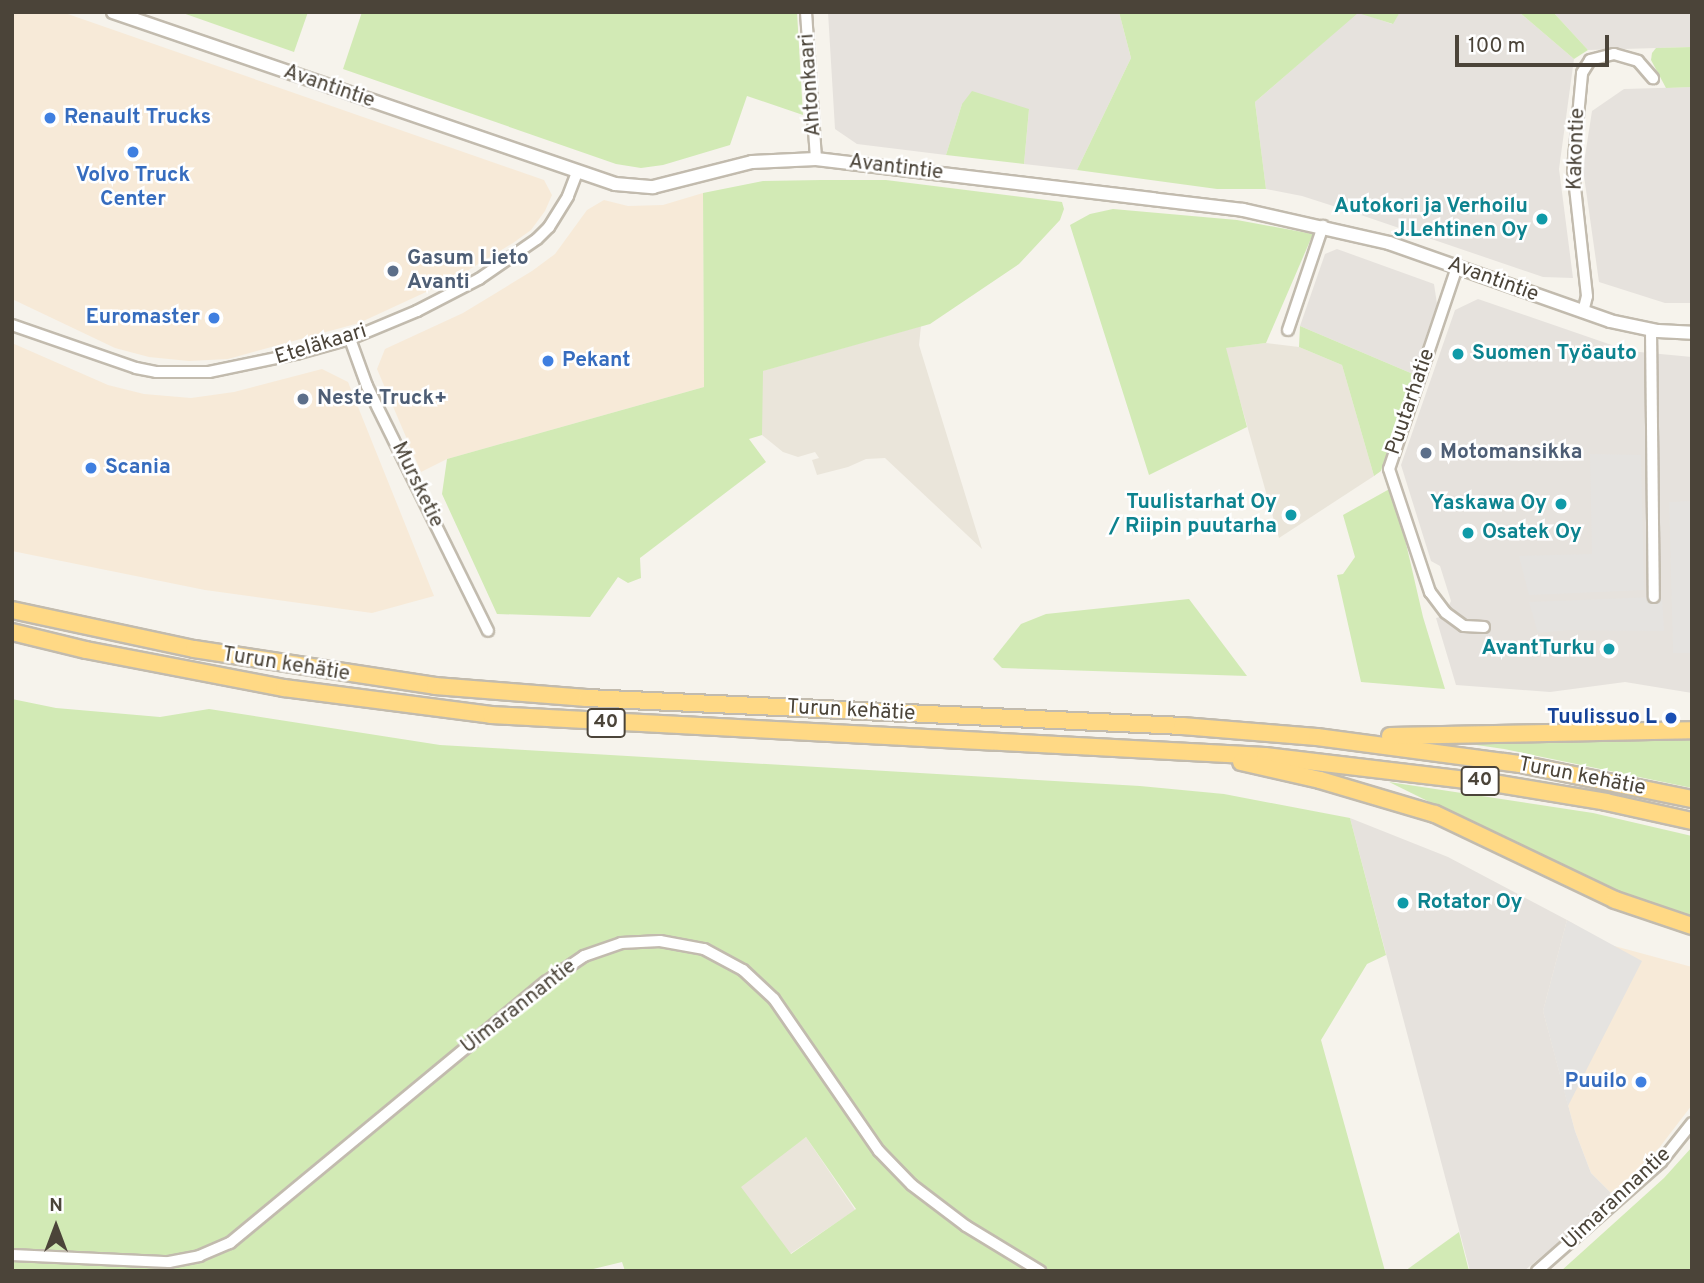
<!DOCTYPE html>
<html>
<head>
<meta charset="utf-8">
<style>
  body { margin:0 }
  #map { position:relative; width:1704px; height:1283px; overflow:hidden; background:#f6f3ec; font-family:Overpass,sans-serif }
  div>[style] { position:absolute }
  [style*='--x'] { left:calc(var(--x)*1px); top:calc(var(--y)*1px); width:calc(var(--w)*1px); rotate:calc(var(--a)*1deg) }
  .residential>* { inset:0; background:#eae5da; transform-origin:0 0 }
  .commercial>* { inset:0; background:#f7ead8 }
  .industrial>* { inset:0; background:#e6e2dd }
  .green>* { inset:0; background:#d2eab5 }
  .parking>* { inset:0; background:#e5e3e0 }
  .roads { filter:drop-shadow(2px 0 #c2bbae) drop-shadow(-2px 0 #c2bbae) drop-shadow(0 2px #c2bbae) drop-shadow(0 -2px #c2bbae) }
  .minor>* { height:10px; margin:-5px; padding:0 5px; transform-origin:5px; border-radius:5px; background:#fff }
  .tertiary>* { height:12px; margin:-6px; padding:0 6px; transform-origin:6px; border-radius:6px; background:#fff }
  .trunk>* { height:16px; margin:-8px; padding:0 8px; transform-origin:8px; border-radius:8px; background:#ffd985 }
  .dots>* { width:19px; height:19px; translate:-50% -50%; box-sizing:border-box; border:4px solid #fff; border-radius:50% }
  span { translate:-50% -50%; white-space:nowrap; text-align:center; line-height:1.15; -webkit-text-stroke:5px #fff; paint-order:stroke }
  .shield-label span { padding:2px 5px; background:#fff; border:2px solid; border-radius:5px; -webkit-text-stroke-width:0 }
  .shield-label { font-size:19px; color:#4b4439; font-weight:700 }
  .street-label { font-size:21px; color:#4b4439 }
  .shop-label { font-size:21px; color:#366cbe; font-weight:700 }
  .left { translate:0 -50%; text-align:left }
  .right { translate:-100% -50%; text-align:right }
  .culture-label { font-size:21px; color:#0d838f; font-weight:700 }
  .service-label { font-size:21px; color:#4e5e75; font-weight:700 }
  .transit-label { font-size:21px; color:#164399; font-weight:700 }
  .frame { position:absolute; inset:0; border:14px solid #4b4439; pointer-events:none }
  .north { position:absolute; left:21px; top:1192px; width:70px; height:70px; -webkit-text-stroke:5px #fff; paint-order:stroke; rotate:0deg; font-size:19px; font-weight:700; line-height:28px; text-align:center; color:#4b4439 }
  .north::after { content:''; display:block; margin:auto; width:24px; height:32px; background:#4b4439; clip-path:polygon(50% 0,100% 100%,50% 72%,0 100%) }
  .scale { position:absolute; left:1455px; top:35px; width:154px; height:32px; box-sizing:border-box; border:4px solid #4b4439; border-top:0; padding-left:9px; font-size:21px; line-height:24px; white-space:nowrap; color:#4b4439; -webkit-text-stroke:5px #fff; paint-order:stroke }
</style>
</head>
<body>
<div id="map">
  <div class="residential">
    <i style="clip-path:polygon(921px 326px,919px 345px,982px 549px,885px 458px,866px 459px,848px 467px,817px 475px,812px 460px,819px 458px,815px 452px,798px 457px,783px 452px,762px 435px,762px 371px)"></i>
    <i style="clip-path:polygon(1266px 343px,1299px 347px,1342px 365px,1374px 476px,1279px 538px,1225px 348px)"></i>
    <i style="left:806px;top:1137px;width:88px;height:83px;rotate:56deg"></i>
  </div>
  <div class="commercial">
    <i style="clip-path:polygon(12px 12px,62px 12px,544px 180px,552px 195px,545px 211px,531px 230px,513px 243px,452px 280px,359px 323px,228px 359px,189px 361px,149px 357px,115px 348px,12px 299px)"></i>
    <i style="clip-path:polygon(703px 193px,704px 387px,447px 459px,421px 472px,377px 369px,385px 349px,463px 313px,532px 271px,555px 254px,587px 210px,604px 200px,628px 206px,663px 205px)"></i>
    <i style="clip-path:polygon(12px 343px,108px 385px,144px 394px,191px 398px,234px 392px,322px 369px,348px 382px,434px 596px,372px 613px,205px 590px,12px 551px)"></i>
    <i style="clip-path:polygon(1567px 920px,1607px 944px,1692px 967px,1692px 1105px,1659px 1148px,1612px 1194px,1591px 1173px,1575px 1131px,1543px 1011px)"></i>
  </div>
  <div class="industrial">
    <i style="clip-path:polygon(828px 12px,1119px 12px,1131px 58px,1077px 170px,1024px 164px,1029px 109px,962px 104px,946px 155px,857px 144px,835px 129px)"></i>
    <i style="clip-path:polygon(1358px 12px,1392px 24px,1400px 12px,1519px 12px,1574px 59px,1559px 169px,1573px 278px,1543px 277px,1355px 213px,1302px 196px,1266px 189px,1255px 102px)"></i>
    <i style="clip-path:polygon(1553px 12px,1692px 12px,1692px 47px,1588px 50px)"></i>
    <i style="clip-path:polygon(1692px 87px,1692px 303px,1665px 303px,1599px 282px,1583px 169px,1592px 111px,1624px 89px)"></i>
    <i style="clip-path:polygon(1337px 249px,1434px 284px,1437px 304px,1413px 374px,1300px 326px,1325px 254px)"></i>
    <i style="clip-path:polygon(1478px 299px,1629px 351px,1692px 357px,1692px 693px,1625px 682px,1550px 692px,1456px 685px,1436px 618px,1444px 616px,1451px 601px,1440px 566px,1431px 561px,1401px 465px,1455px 310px)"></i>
    <i style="clip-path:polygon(1350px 818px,1448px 857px,1567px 920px,1543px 1011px,1575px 1131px,1591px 1173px,1612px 1194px,1588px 1218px,1524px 1271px,1470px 1271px)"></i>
  </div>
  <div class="green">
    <i style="clip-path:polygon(180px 12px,308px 12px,294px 52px)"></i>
    <i style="clip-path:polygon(362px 12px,797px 12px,803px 115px,747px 96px,730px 145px,663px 165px,641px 168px,616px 164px,343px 69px)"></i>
    <i style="clip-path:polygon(1119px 12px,1400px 12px,1393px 24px,1358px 13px,1255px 102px,1266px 189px,1217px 189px,1077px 170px,1131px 58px)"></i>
    <i style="clip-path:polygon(1519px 12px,1553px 12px,1588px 50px,1574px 59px)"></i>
    <i style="clip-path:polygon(1692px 47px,1692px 87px,1666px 88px,1651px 60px,1652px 53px,1656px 48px)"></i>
    <i style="clip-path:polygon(972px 91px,1029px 109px,1024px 164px,946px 155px,962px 104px)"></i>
    <i style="clip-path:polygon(821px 180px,886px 180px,1062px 202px,1064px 209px,1060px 220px,1019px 264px,930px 324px,763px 371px,762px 435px,749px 439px,766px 462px,640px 558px,641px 578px,628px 583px,618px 577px,590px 617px,497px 614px,442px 494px,447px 459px,704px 387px,703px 193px,763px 181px)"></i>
    <i style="clip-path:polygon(1113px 209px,1237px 220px,1313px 234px,1266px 343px,1226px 348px,1247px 427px,1149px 475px,1070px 225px,1090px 214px)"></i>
    <i style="clip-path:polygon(1300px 326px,1413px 374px,1381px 471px,1374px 476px,1342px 365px,1299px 347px)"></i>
    <i style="clip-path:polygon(1393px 487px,1423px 617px,1445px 689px,1361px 682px,1337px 575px,1343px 574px,1355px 557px,1343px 515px)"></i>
    <i style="clip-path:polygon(1189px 599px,1247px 676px,1002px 668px,993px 659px,1021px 624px,1046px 614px)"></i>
    <i style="clip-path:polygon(evenodd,12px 699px,56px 708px,160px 717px,209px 709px,440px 745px,1140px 786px,1224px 794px,1350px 818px,1386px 955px,1367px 964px,1321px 1040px,1385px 1271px,625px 1271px,622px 1262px,585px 1271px,12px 1271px,12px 699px,806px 1137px,856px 1209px,791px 1254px,741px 1187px,806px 1137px)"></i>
    <i style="clip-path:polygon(1692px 736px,1692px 788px,1504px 749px,1442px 740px)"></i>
    <i style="clip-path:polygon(1389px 782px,1593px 813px,1692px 836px,1692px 919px,1642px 904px,1586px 879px)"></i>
    <i style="clip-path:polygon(1692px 1147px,1692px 1271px,1561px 1271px,1664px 1178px)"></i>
    <i style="clip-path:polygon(1459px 1232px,1469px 1271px,1405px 1271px)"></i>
  </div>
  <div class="parking">
    <i style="clip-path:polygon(1590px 454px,1641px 455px,1644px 590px,1529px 595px,1519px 556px,1592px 554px)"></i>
    <i style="clip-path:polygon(1692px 501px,1692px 653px,1673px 653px,1669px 502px)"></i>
    <i style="clip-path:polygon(1654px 597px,1662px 599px,1664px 631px,1568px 630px,1538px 633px,1529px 602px)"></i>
    <i style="clip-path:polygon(1567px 920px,1642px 961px,1568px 1106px,1543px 1011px)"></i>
  </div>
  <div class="roads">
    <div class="minor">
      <i style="--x:806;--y:12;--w:147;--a:86.1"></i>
      <i style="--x:1457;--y:267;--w:213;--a:108.6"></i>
      <i style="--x:1389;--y:469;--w:130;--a:71.6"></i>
      <i style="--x:1430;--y:592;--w:26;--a:53"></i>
      <i style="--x:1446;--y:613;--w:22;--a:36"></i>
      <i style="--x:1464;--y:626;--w:20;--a:3"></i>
      <i style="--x:1583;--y:312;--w:16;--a:-76"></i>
      <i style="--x:1587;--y:296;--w:128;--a:-96.3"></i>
      <i style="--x:1573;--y:169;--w:96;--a:-84.6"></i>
      <i style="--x:1582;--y:73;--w:15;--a:-58"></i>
      <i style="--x:1590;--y:60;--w:25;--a:-14"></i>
      <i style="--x:1614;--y:54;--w:25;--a:16"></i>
      <i style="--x:1638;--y:61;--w:23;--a:49"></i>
      <i style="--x:12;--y:325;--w:131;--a:19.1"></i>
      <i style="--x:136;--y:368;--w:20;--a:11"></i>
      <i style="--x:156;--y:372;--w:53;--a:0"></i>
      <i style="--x:209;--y:372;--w:89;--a:-11.7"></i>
      <i style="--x:296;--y:354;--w:56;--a:-15.5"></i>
      <i style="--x:350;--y:339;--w:73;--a:-22.7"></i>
      <i style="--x:417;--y:311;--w:70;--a:-27.3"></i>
      <i style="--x:479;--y:279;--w:70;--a:-34.6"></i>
      <i style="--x:537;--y:239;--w:17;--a:-45"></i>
      <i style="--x:549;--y:227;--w:36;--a:-58"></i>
      <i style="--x:568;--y:196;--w:25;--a:-69"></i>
      <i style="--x:1288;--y:330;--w:110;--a:-71.4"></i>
      <i style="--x:1651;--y:330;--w:267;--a:89.4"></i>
      <i style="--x:350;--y:339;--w:50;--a:70.1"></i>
      <i style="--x:367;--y:386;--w:273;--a:63.7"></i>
      <i style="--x:12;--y:1255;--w:157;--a:2.6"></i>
      <i style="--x:169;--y:1262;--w:31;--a:-11"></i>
      <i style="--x:199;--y:1256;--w:34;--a:-23"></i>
      <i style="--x:230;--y:1243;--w:410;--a:-39.6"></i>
      <i style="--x:546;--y:982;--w:46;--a:-34.4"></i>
      <i style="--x:584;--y:956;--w:39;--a:-19"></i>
      <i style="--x:621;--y:943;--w:39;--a:-3"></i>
      <i style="--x:660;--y:941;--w:45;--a:10.3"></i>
      <i style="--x:704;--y:949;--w:44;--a:28.3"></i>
      <i style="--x:743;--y:970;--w:42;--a:43.1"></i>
      <i style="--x:774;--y:999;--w:185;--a:55.4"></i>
      <i style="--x:879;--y:1151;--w:47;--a:45.9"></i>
      <i style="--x:912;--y:1185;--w:68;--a:37.2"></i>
      <i style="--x:966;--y:1226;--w:87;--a:31.3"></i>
      <i style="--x:1537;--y:1271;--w:165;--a:-41.3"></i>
      <i style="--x:1661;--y:1162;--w:50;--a:-51.5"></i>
    </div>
    <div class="tertiary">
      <i style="--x:113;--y:12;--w:531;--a:18.91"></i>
      <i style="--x:615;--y:184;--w:38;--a:5"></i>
      <i style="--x:653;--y:187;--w:102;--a:-14.2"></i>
      <i style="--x:752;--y:162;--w:64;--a:-2.7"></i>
      <i style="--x:816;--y:159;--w:430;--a:6.8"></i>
      <i style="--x:1243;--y:210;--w:150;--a:12.7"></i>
      <i style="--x:1389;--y:243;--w:234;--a:19.4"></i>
      <i style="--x:1610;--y:321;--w:49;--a:11.8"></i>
      <i style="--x:1658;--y:331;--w:34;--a:3"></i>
    </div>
    <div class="trunk">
      <i style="--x:12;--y:610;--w:186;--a:12.1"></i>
      <i style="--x:194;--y:649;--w:244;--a:8.7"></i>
      <i style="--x:435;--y:686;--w:152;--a:4.5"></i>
      <i style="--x:587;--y:698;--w:596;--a:2.69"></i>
      <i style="--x:1182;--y:726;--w:135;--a:4.7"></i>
      <i style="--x:1317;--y:737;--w:205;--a:7.6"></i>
      <i style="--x:1520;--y:764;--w:176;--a:11.5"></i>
      <i style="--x:12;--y:632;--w:76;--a:13.7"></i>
      <i style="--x:86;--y:650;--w:202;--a:10.9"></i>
      <i style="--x:284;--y:688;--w:209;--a:7.4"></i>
      <i style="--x:491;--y:715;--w:775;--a:3.03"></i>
      <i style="--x:1265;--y:756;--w:230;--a:6.8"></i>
      <i style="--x:1493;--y:783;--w:115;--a:9.5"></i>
      <i style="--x:1606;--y:802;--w:88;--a:12.5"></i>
      <i style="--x:1390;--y:736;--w:302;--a:-1.1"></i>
      <i style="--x:1241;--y:762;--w:81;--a:12.8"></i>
      <i style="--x:1320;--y:780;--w:120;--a:16.5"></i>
      <i style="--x:1435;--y:814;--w:199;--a:25.5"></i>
      <i style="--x:1615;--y:900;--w:81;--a:18.7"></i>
    </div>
  </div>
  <div class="dots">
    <i style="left:50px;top:118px;background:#3f7fe0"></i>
    <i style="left:133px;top:152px;background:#3f7fe0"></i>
    <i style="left:1542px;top:219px;background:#0f9aa8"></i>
    <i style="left:393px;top:271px;background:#5c6f8a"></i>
    <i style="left:214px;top:318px;background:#3f7fe0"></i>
    <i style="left:1458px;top:354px;background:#0f9aa8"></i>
    <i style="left:548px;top:361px;background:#3f7fe0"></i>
    <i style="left:303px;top:399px;background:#5c6f8a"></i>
    <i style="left:1426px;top:453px;background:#5c6f8a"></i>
    <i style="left:91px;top:468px;background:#3f7fe0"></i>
    <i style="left:1561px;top:504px;background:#0f9aa8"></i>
    <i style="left:1291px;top:515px;background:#0f9aa8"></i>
    <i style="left:1468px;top:533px;background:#0f9aa8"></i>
    <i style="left:1609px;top:649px;background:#0f9aa8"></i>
    <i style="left:1671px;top:718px;background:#1a4fb4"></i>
    <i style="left:1403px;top:903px;background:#0f9aa8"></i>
    <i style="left:1641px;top:1082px;background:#3f7fe0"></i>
  </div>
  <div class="shield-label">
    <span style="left:606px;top:723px">40</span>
    <span style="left:1480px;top:781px">40</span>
  </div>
  <div class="street-label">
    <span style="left:811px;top:85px;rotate:-94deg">Ahtonkaari</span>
    <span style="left:329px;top:87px;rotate:19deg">Avantintie</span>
    <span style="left:1577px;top:149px;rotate:-88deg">Kakontie</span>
    <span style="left:896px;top:168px;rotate:7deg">Avantintie</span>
    <span style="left:1493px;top:280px;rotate:20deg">Avantintie</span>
    <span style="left:321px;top:345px;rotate:-17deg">Eteläkaari</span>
    <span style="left:1411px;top:402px;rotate:-71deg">Puutarhatie</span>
    <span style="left:417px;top:485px;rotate:64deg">Mursketie</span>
    <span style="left:286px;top:665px;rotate:9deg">Turun kehätie</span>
    <span style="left:851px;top:711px;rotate:3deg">Turun kehätie</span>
    <span style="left:1582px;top:777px;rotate:11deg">Turun kehätie</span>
    <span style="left:519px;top:1007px;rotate:-38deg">Uimarannantie</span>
    <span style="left:1617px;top:1199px;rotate:-43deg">Uimarannantie</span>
  </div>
  <div class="shop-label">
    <span class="left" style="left:64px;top:118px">Renault Trucks</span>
    <span style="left:133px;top:188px">Volvo Truck<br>Center</span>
    <span class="right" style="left:200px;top:318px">Euromaster</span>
    <span class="left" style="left:562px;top:361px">Pekant</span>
    <span class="left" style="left:105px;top:468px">Scania</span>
    <span class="right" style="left:1627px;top:1082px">Puuilo</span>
  </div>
  <div class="culture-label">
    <span class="right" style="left:1528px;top:219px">Autokori ja Verhoilu<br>J.Lehtinen Oy</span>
    <span class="left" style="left:1472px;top:354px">Suomen Työauto</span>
    <span class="right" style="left:1277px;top:515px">Tuulistarhat Oy<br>/ Riipin puutarha</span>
    <span class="right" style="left:1547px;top:504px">Yaskawa Oy</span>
    <span class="left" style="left:1482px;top:533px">Osatek Oy</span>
    <span class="right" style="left:1595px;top:649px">AvantTurku</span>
    <span class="left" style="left:1417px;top:903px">Rotator Oy</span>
  </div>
  <div class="service-label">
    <span class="left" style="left:407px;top:271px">Gasum Lieto<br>Avanti</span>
    <span class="left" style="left:317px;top:399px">Neste Truck+</span>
    <span class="left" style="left:1440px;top:453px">Motomansikka</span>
  </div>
  <div class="transit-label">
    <span class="right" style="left:1657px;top:718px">Tuulissuo L</span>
  </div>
  <div class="frame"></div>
  <div class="north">N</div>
  <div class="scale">100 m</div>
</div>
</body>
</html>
